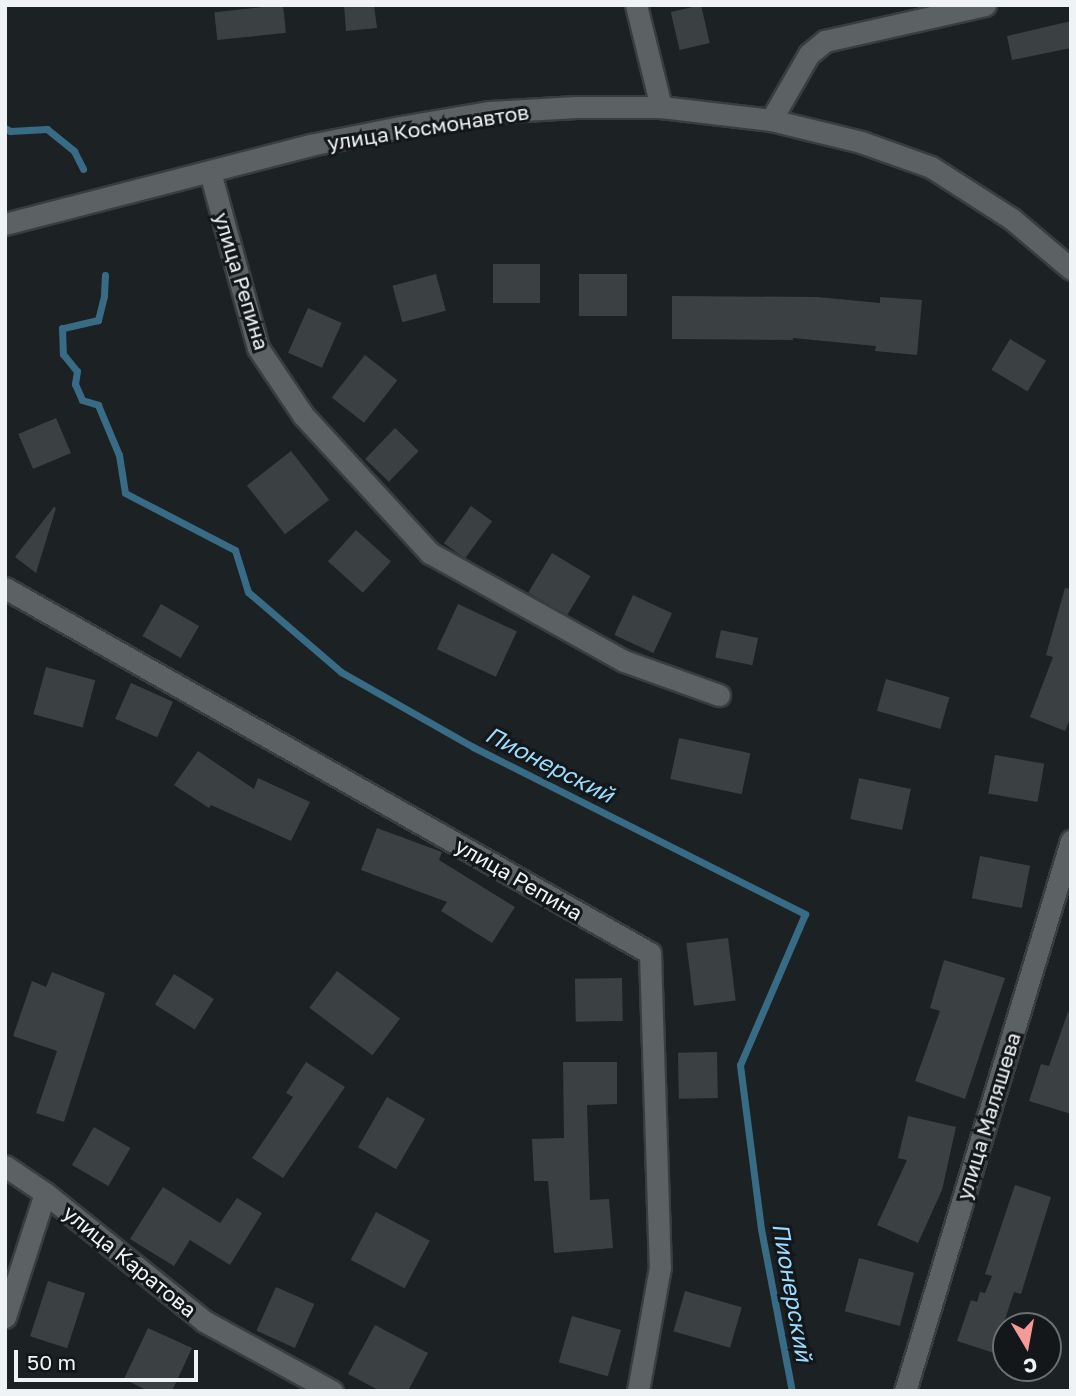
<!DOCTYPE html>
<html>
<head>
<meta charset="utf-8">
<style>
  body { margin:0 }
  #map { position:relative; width:1076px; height:1396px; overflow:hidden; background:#1c2123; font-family:"Golos Text",sans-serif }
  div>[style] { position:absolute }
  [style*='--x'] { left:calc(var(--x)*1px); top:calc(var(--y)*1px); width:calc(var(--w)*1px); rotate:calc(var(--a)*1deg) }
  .stream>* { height:7px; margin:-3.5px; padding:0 3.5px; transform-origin:3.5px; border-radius:3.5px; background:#386c86 }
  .building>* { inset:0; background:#3b4043; transform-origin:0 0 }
  .roads { filter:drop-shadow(2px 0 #3a3d40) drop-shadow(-2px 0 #3a3d40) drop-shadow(0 2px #3a3d40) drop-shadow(0 -2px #3a3d40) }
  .minor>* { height:21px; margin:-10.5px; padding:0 10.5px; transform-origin:10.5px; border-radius:10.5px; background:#5c6264 }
  .tertiary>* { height:21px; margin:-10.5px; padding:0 10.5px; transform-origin:10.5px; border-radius:10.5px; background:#5c6264 }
  .secondary>* { height:21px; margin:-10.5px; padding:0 10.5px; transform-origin:10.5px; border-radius:10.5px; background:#5c6264 }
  span { translate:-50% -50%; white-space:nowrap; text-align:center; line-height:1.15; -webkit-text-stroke:6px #13171a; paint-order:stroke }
  .street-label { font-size:21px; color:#f0f3f5 }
  .water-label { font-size:23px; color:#9cdbfe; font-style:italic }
  .frame { position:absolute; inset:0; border:7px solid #f0f3f5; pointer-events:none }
  .north { position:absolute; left:992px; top:1312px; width:70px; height:70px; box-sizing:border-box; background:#13171a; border:2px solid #6b6f72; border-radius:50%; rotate:170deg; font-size:19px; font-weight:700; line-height:28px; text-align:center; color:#f0f3f5 }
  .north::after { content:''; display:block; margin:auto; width:24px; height:32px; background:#f59b97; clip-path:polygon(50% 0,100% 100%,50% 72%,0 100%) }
  .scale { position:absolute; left:14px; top:1350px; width:184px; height:32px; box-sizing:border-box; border:4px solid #f0f3f5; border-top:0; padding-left:9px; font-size:21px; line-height:24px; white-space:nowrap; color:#f0f3f5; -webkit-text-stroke:5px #13171a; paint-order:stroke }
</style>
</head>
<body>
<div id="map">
  <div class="stream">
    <i style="--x:5;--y:128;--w:6;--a:31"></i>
    <i style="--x:10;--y:131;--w:37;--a:-3"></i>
    <i style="--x:47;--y:129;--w:35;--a:39"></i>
    <i style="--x:74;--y:151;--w:20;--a:63"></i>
    <i style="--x:105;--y:275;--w:21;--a:93"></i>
    <i style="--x:104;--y:296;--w:25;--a:104"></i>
    <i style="--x:98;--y:320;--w:37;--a:167"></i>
    <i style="--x:62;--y:328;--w:26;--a:88"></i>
    <i style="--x:63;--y:354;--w:22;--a:51"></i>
    <i style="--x:77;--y:371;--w:13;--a:99"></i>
    <i style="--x:75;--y:384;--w:17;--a:66"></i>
    <i style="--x:82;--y:400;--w:17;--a:17"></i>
    <i style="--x:98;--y:405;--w:54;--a:67.2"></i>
    <i style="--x:119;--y:455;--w:38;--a:81"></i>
    <i style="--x:125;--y:493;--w:124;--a:27.4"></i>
    <i style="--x:235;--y:550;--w:44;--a:72.8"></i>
    <i style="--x:248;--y:592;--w:123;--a:40.7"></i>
    <i style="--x:341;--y:672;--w:152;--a:29.6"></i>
    <i style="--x:473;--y:747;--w:372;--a:26.7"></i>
    <i style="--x:805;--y:914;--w:164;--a:113.3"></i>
    <i style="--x:740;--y:1065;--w:165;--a:82.7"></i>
    <i style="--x:761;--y:1229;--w:165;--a:79.2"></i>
  </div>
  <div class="building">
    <i style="left:283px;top:5px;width:28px;height:69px;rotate:84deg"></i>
    <i style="clip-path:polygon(344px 5px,374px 5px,377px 28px,346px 31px)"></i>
    <i style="left:701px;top:5px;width:39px;height:31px;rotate:77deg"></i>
    <i style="clip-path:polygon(1071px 21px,1071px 48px,1012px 60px,1007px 36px)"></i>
    <i style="left:493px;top:264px;width:47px;height:39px"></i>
    <i style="left:436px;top:274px;width:38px;height:45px;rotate:75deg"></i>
    <i style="left:579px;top:274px;width:48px;height:42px"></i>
    <i style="clip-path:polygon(672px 296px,817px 297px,880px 303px,880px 297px,922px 300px,917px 355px,875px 351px,876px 346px,793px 338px,793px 340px,672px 339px)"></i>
    <i style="left:308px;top:308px;width:37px;height:49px;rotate:24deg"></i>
    <i style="left:1010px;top:339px;width:42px;height:36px;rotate:31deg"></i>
    <i style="left:365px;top:355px;width:41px;height:54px;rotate:38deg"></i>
    <i style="left:56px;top:418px;width:38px;height:41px;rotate:67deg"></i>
    <i style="left:395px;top:428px;width:33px;height:43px;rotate:44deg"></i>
    <i style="left:291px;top:451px;width:62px;height:56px;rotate:52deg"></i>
    <i style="left:471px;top:506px;width:26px;height:46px;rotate:36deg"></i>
    <i style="clip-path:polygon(54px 507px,56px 508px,36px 573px,15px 557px)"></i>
    <i style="left:356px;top:530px;width:47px;height:42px;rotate:42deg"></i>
    <i style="left:552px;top:553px;width:45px;height:46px;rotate:31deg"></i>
    <i style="clip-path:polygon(1065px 588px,1071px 589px,1071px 717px,1065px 731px,1030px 717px,1053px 657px,1046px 655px)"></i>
    <i style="left:633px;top:595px;width:43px;height:44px;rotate:25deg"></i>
    <i style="left:161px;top:604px;width:44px;height:37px;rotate:30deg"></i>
    <i style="left:458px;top:604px;width:65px;height:50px;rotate:25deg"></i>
    <i style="left:721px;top:630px;width:38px;height:28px;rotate:12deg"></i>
    <i style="left:46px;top:667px;width:51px;height:49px;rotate:15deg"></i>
    <i style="left:886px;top:679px;width:66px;height:33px;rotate:16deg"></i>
    <i style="left:131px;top:683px;width:46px;height:39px;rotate:24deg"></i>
    <i style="left:679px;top:738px;width:73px;height:42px;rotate:12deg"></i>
    <i style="clip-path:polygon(198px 751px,254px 789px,258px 778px,310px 802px,291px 841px,211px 805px,209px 808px,174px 785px)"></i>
    <i style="left:995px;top:755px;width:50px;height:39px;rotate:10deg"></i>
    <i style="left:859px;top:778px;width:53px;height:42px;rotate:12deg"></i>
    <i style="clip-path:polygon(377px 828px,442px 852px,439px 860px,515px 907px,492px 943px,441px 911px,447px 902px,361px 870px)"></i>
    <i style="left:980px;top:856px;width:51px;height:43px;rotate:11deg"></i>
    <i style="left:728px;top:938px;width:63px;height:42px;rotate:83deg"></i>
    <i style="clip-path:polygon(944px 960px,1005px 978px,965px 1099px,915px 1081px,940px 1011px,930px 1008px)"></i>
    <i style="left:337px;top:971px;width:79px;height:46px;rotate:37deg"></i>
    <i style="clip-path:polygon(52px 972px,105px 993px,64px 1122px,36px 1113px,57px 1051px,13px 1036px,32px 981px,46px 987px)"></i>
    <i style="left:174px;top:974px;width:47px;height:36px;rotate:32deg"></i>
    <i style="left:622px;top:978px;width:43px;height:47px;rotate:89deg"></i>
    <i style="clip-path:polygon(1068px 1012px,1071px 1013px,1071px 1114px,1029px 1101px,1041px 1064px,1049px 1066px)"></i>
    <i style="left:717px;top:1052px;width:46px;height:39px;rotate:89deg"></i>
    <i style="clip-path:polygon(306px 1062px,345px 1087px,283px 1178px,252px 1158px,293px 1097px,286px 1093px)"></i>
    <i style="clip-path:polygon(563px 1062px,617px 1062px,617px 1104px,587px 1105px,590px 1200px,609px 1199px,613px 1248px,554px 1253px,548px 1181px,534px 1181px,532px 1139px,564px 1138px)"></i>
    <i style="left:387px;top:1097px;width:44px;height:58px;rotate:30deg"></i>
    <i style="clip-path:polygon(908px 1116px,956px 1127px,942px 1190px,918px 1243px,877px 1225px,907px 1160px,898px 1158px)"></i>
    <i style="left:94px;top:1127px;width:42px;height:44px;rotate:30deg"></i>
    <i style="clip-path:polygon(1015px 1185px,1051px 1197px,1021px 1294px,1014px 1292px,994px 1353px,957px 1341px,971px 1300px,977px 1302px,980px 1292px,985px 1293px,992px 1276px,985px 1274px)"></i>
    <i style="clip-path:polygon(163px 1187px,220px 1223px,237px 1198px,262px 1213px,230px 1265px,190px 1240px,174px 1266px,130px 1239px)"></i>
    <i style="left:376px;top:1212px;width:61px;height:54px;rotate:28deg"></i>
    <i style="left:859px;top:1258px;width:57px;height:55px;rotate:15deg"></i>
    <i style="left:48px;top:1281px;width:39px;height:58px;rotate:18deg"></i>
    <i style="left:276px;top:1287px;width:42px;height:48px;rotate:24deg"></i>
    <i style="left:685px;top:1291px;width:59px;height:42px;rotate:16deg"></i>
    <i style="left:572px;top:1316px;width:51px;height:48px;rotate:16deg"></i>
    <i style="clip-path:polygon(375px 1325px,428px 1353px,408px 1391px,380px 1391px,348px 1374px)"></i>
    <i style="clip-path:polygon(148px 1328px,192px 1348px,172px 1391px,148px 1391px,124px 1379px)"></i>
  </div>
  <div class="roads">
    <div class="minor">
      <i style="--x:771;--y:120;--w:76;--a:-60.1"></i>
      <i style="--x:809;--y:54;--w:21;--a:-39"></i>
      <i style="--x:825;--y:41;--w:164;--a:-12.7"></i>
      <i style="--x:210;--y:172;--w:182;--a:74.7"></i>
      <i style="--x:258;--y:348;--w:81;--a:56.1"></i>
      <i style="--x:303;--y:415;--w:188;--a:47.4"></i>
      <i style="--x:430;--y:553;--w:222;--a:29.1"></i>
      <i style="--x:624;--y:661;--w:101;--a:19.7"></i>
      <i style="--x:5;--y:588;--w:741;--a:29.51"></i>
      <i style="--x:650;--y:953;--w:314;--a:88.2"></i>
      <i style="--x:660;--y:1267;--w:126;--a:100.1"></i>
      <i style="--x:5;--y:1317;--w:130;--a:-72.1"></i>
      <i style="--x:905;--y:1391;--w:575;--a:-73.21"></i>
    </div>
    <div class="tertiary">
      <i style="--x:636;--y:5;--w:105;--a:76.2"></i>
      <i style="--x:5;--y:1166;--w:48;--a:34"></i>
      <i style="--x:45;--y:1193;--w:204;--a:38.8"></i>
      <i style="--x:204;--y:1321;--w:146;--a:28.7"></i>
    </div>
    <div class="secondary">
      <i style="--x:5;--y:224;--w:315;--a:-14.5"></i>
      <i style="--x:310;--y:145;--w:92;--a:-11.3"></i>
      <i style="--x:400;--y:127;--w:91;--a:-9.5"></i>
      <i style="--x:490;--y:112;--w:86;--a:-3.3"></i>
      <i style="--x:576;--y:107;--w:85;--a:0"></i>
      <i style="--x:661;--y:107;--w:111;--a:6.7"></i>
      <i style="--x:771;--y:120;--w:93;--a:13.7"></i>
      <i style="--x:861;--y:142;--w:74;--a:19.7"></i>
      <i style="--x:931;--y:167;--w:96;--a:32.7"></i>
      <i style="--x:1012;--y:219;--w:77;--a:40.3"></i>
    </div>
  </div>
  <div class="street-label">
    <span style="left:428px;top:127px;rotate:-9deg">улица Космонавтов</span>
    <span style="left:242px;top:281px;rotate:73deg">улица Репина</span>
    <span style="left:519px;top:879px;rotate:30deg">улица Репина</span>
    <span style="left:988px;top:1116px;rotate:-73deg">улица Маляшева</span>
    <span style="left:130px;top:1261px;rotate:39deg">улица Каратова</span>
  </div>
  <div class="water-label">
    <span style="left:550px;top:764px;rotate:27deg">Пионерский</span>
    <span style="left:793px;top:1292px;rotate:80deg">Пионерский</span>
  </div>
  <div class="frame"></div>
  <div class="north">С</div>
  <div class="scale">50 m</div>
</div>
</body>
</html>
